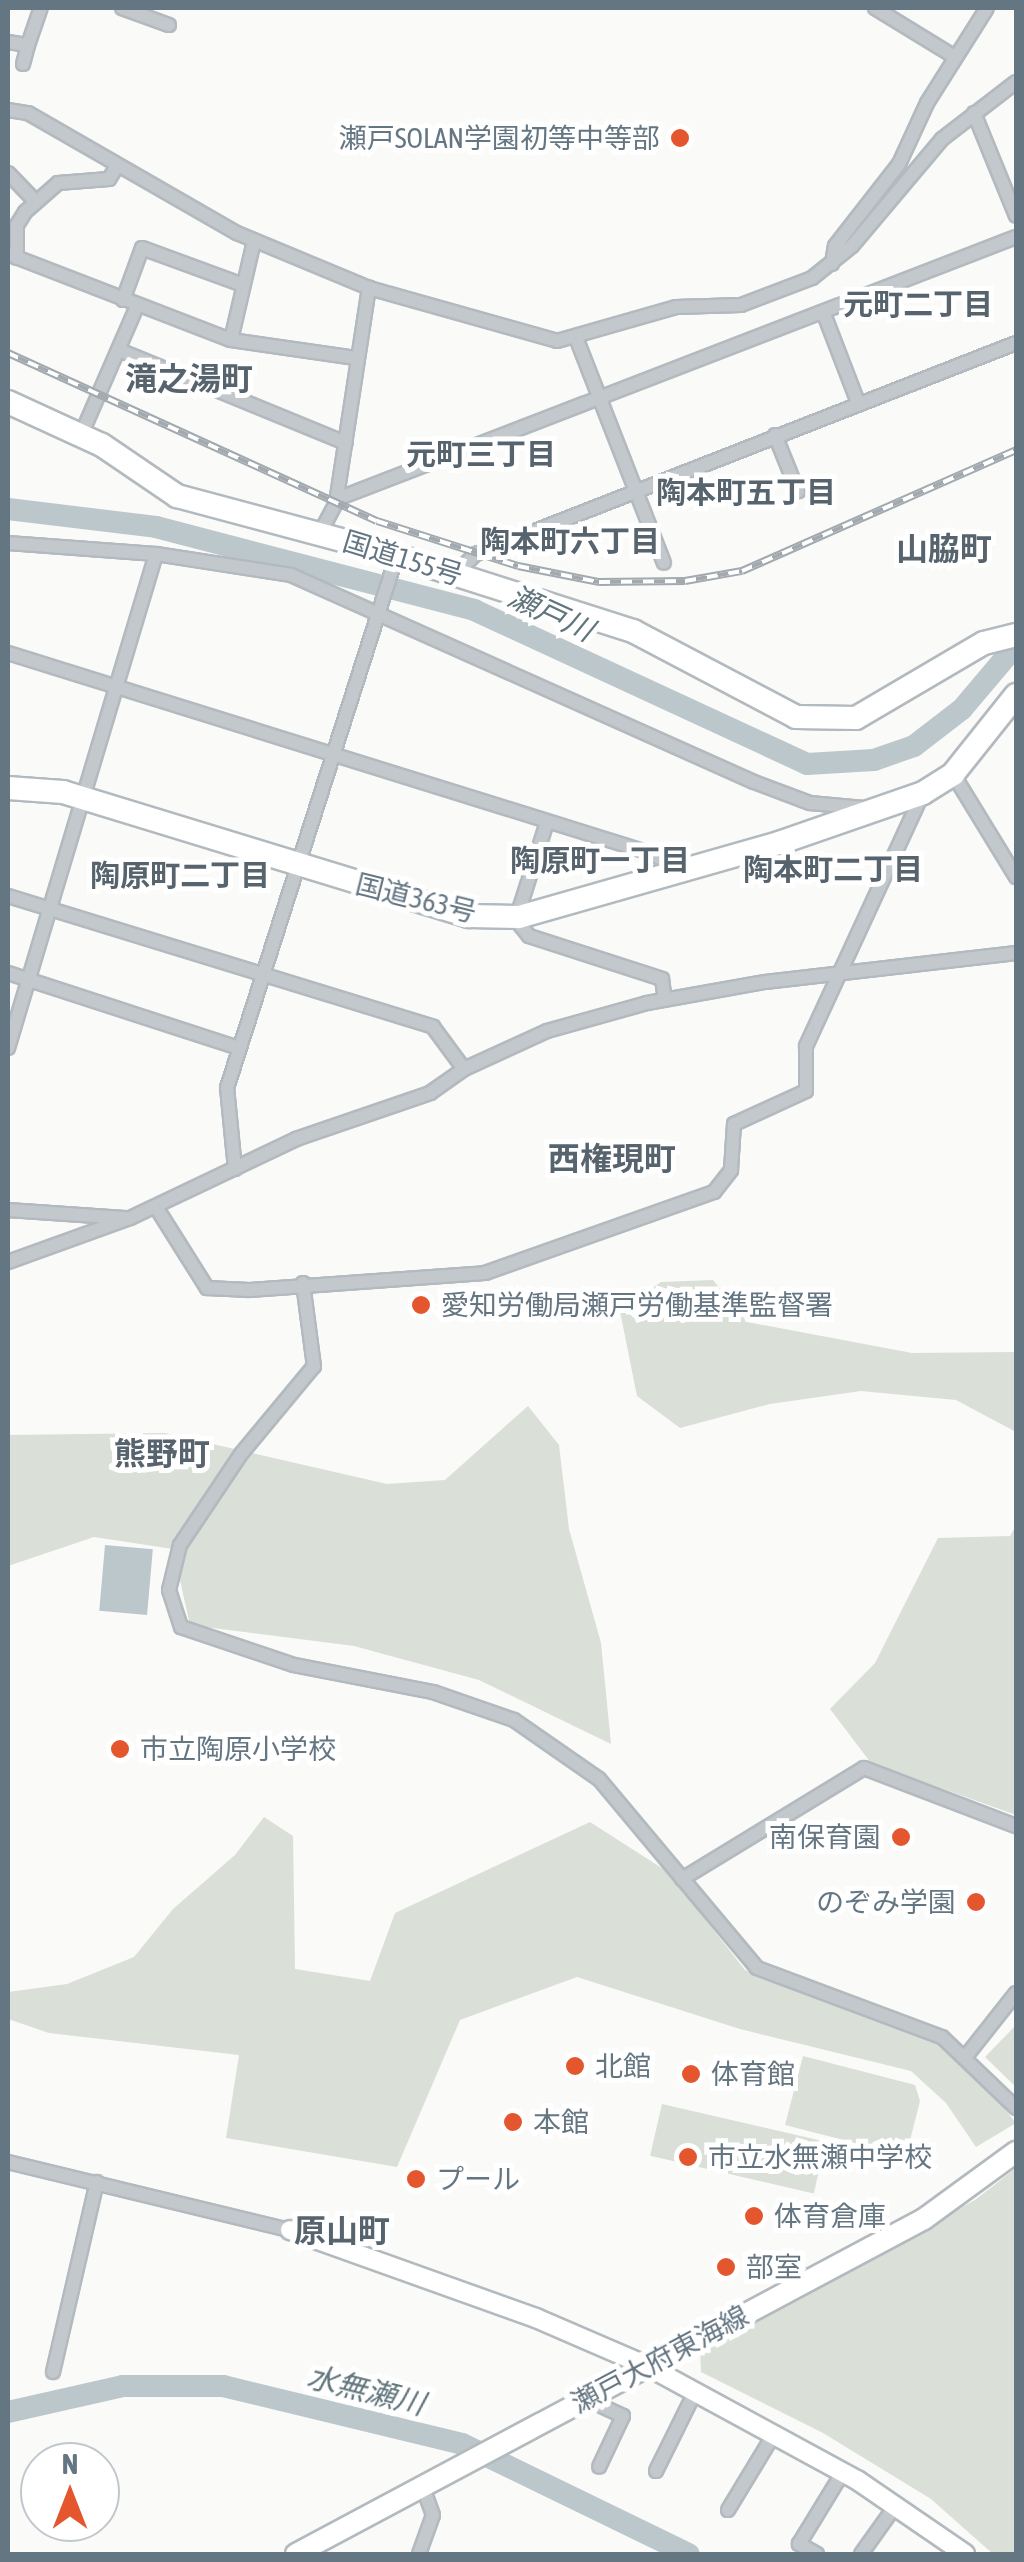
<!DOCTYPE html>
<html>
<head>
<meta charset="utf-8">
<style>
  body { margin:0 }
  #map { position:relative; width:1024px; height:2562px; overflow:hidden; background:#fafaf8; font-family:"Asap Condensed","Noto Sans JP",sans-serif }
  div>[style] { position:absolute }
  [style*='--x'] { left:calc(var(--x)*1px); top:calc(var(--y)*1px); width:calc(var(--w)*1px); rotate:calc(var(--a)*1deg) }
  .green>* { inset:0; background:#dadfd7; transform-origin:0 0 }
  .water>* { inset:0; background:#bbc7cb; transform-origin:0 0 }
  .river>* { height:22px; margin:-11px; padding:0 11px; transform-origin:11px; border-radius:11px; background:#bbc7cb }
  .roads { filter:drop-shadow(2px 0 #b3babf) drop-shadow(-2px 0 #b3babf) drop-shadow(0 2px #b3babf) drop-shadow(0 -2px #b3babf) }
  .street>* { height:12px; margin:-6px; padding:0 6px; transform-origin:6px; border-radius:6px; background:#c3c8cc }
  .secondary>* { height:18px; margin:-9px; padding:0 9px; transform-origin:9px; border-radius:9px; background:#fff }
  .primary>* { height:20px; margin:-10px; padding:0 10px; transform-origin:10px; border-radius:10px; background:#fff }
  .highway>* { height:22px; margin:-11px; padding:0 11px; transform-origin:11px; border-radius:11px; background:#fff }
  .rail>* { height:8px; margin-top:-4px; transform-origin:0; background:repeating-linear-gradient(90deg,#fff 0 11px,#a2aab0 0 22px); box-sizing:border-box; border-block:2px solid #a2aab0 }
  .dots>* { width:28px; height:28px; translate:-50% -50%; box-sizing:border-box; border:5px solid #fff; border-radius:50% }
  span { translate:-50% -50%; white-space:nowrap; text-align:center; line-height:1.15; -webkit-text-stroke:10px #fff; paint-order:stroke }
  .poi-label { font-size:28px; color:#657683 }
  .right { translate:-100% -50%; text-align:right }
  .left { translate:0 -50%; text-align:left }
  .street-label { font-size:28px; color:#657683 }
  .neighbourhood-label { font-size:30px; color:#57646e; font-weight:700 }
  .water-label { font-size:30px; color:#60757c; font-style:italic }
  .quarter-label { font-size:32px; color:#57646e; font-weight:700 }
  .frame { position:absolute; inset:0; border:10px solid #657683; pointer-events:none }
  .north { position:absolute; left:20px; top:2442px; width:100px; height:100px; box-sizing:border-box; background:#fff; border:2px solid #c1c8cd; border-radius:50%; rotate:0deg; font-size:28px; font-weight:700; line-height:40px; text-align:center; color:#657683 }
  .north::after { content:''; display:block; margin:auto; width:35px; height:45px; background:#e4572e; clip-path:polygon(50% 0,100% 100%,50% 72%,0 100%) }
</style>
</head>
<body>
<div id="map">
  <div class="green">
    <i style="clip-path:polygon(713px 1280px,747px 1322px,912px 1353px,1016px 1352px,1016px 1432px,956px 1400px,861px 1391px,770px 1404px,680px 1428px,637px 1396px,620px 1311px,661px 1282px)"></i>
    <i style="clip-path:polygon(528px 1406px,559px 1445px,569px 1529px,601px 1643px,611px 1744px,479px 1680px,354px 1646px,190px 1625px,173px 1549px,94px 1537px,8px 1566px,8px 1435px,165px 1433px,387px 1484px,445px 1480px)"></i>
    <i style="clip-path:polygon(1016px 1526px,1016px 1815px,871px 1763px,830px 1709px,875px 1663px,938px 1538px,1010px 1536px)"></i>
    <i style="clip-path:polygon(264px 1817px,293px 1836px,295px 1969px,370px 1981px,395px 1913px,590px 1822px,668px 1872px,745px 1970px,956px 2048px,1016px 2123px,976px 2147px,946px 2103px,911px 2071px,740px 2029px,577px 1977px,460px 2020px,397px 2167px,226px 2138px,239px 2055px,49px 2033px,8px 2019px,8px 1992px,67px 1984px,134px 1957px,173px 1909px,235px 1855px)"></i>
    <i style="clip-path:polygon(1016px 2025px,1016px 2087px,985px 2057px)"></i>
    <i style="clip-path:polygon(803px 2056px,915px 2085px,920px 2101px,906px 2156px,785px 2125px)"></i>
    <i style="left:662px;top:2104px;width:168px;height:53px;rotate:13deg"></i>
    <i style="clip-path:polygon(1016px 2168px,1016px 2554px,993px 2554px,931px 2499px,823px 2433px,701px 2372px,700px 2348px,975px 2200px)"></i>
  </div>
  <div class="water">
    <i style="left:105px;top:1545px;width:48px;height:66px;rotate:5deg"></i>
  </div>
  <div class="river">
    <i style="--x:8;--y:509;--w:149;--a:6.9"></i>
    <i style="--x:156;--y:527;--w:329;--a:14.6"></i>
    <i style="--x:474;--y:610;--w:367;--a:24.8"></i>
    <i style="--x:807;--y:764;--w:67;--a:-3.4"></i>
    <i style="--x:874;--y:760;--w:42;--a:-19.3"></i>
    <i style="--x:914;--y:746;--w:61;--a:-37.6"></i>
    <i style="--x:962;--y:709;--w:84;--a:-49.8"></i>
    <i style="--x:8;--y:2412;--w:118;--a:-12.7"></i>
    <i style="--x:123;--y:2386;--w:100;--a:0"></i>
    <i style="--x:223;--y:2386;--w:246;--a:13.6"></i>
    <i style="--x:462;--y:2444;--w:252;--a:25.9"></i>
  </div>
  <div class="roads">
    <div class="street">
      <i style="--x:122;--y:8;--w:50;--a:19.9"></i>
      <i style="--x:875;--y:8;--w:94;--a:31.5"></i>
      <i style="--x:8;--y:42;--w:20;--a:9"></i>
      <i style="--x:28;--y:45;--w:39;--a:-71"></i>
      <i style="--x:23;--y:64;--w:20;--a:-75"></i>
      <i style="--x:8;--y:110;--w:20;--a:9"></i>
      <i style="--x:28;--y:113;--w:241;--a:29.9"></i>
      <i style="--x:237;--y:233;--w:143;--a:22.6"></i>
      <i style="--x:369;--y:288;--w:195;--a:15.7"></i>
      <i style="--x:557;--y:341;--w:124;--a:-15.9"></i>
      <i style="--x:676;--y:307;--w:65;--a:-1.8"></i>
      <i style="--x:741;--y:305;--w:76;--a:-20.8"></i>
      <i style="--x:812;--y:278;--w:51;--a:-38.7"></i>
      <i style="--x:852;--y:246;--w:140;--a:-49.9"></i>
      <i style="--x:942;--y:139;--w:93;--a:-37.6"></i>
      <i style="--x:974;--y:113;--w:111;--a:67.8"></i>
      <i style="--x:8;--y:173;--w:40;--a:46"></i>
      <i style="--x:8;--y:254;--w:239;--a:21.1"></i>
      <i style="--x:231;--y:340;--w:126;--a:8.2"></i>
      <i style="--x:17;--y:258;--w:33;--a:-90"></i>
      <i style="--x:17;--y:225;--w:15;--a:-58"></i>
      <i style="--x:25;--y:212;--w:44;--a:-41.3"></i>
      <i style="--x:58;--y:183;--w:51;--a:-4.5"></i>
      <i style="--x:109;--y:179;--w:15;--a:-58"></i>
      <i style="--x:832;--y:264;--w:18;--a:-81"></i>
      <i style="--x:835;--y:246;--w:104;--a:-52"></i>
      <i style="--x:899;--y:164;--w:67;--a:-65.3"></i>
      <i style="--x:927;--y:103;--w:112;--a:-57.7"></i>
      <i style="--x:123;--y:300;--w:55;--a:-69.9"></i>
      <i style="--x:142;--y:248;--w:108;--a:20.1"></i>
      <i style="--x:824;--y:314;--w:97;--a:69"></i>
      <i style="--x:231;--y:340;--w:102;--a:-76.9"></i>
      <i style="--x:577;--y:340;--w:239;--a:68.7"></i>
      <i style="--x:119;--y:350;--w:245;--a:22.3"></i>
      <i style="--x:81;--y:435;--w:141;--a:-66.5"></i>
      <i style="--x:775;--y:435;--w:61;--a:68"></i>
      <i style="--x:337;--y:499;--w:728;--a:-21.1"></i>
      <i style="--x:320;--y:533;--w:34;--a:-62"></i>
      <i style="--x:336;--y:503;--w:218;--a:-81.3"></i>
      <i style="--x:8;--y:543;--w:148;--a:4.3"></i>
      <i style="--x:156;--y:554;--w:137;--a:8.8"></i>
      <i style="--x:291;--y:575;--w:507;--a:24.09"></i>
      <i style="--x:754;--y:782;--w:60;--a:20.6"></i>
      <i style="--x:810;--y:803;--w:54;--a:5.3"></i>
      <i style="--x:455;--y:574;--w:29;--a:-44"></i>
      <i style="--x:476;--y:554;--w:580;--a:-21.34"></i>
      <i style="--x:8;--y:653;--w:676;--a:17.31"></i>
      <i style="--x:653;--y:854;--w:31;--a:31"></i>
      <i style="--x:953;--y:774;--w:121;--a:58.5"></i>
      <i style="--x:547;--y:822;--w:89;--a:107.6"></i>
      <i style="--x:520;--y:907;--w:19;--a:87"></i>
      <i style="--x:521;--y:926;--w:13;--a:51"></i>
      <i style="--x:529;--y:936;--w:140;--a:17.9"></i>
      <i style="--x:662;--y:979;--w:21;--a:82"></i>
      <i style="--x:8;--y:896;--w:445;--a:17.1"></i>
      <i style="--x:433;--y:1027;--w:52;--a:53.6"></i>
      <i style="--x:8;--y:973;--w:243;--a:18"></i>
      <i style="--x:8;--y:1048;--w:516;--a:-73.32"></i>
      <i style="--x:235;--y:1169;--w:81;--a:-95.6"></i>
      <i style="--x:227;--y:1088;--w:559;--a:-72.31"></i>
      <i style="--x:156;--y:1207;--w:96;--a:57.8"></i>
      <i style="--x:207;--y:1288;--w:42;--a:2.7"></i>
      <i style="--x:249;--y:1290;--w:237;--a:-4.1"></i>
      <i style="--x:485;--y:1273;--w:243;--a:-19.5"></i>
      <i style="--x:714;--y:1192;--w:28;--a:-52"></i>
      <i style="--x:731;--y:1170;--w:46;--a:-86.3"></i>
      <i style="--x:734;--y:1124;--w:79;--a:-24.6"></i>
      <i style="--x:806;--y:1091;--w:45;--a:-90"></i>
      <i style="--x:806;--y:1046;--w:277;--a:-65.2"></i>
      <i style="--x:8;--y:1210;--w:117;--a:3.9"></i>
      <i style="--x:8;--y:1262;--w:130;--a:-19.8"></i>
      <i style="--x:130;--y:1218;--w:184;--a:-25.4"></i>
      <i style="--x:296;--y:1139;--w:142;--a:-18.9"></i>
      <i style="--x:430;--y:1093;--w:42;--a:-35.2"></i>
      <i style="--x:464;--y:1069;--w:91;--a:-24.6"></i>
      <i style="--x:547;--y:1031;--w:104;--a:-15.6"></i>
      <i style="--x:647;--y:1003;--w:120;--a:-10.1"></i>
      <i style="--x:765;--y:982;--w:253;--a:-6.6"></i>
      <i style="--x:303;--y:1283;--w:84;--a:82.5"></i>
      <i style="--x:314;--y:1366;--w:114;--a:129.7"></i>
      <i style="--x:241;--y:1454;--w:110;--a:123.8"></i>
      <i style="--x:180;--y:1545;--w:46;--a:103.7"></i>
      <i style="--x:169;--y:1590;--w:39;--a:72"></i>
      <i style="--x:181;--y:1627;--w:119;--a:18.6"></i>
      <i style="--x:294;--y:1665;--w:142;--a:11"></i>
      <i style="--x:433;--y:1692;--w:86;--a:19.1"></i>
      <i style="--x:514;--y:1720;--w:103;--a:34.8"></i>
      <i style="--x:599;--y:1779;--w:246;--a:50.1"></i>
      <i style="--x:757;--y:1968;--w:197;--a:20.5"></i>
      <i style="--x:942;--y:2037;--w:103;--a:43.8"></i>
      <i style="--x:682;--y:1879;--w:213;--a:-31.4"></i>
      <i style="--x:864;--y:1768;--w:163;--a:20.9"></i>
      <i style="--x:967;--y:2055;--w:79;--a:-51.7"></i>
      <i style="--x:8;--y:2162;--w:290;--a:13.6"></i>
      <i style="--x:53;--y:2372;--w:195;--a:-77"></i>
      <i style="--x:584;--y:2398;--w:43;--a:24.8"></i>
      <i style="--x:623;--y:2416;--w:56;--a:115.2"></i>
      <i style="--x:656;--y:2471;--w:88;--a:-63.7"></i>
      <i style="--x:728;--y:2510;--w:89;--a:-58.8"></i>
      <i style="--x:419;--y:2554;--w:41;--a:-70.3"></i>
      <i style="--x:433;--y:2515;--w:30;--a:-110"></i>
      <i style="--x:817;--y:2554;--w:21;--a:-151"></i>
      <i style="--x:799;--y:2544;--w:84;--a:-58.6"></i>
      <i style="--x:861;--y:2554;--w:60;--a:-54.5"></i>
    </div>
    <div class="secondary">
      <i style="--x:290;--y:2230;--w:261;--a:19.7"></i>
      <i style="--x:536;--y:2318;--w:121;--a:23.4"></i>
      <i style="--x:647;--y:2366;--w:239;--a:28.5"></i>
      <i style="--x:857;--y:2480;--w:131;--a:34.4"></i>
    </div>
    <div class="primary">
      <i style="--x:296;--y:2554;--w:712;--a:-28.08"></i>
      <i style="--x:924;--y:2219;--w:114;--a:-36.1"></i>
    </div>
    <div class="highway">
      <i style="--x:8;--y:402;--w:103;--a:24.6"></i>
      <i style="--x:102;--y:445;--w:91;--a:34.2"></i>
      <i style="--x:177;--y:496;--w:209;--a:15"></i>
      <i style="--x:379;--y:550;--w:267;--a:17.7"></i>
      <i style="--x:633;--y:631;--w:184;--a:27.8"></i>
      <i style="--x:796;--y:717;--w:60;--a:1"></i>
      <i style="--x:856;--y:718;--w:148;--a:-30.4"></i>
      <i style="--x:984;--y:643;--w:33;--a:-14"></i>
      <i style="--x:8;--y:788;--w:55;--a:4.2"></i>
      <i style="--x:63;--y:792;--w:425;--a:17"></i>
      <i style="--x:469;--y:916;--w:50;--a:1.1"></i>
      <i style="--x:519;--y:917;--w:270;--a:-15.9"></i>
      <i style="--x:779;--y:843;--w:152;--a:-19.1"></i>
      <i style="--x:923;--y:793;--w:36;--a:-32"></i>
      <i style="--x:953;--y:774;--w:101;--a:-51.4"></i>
    </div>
  </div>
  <div class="rail">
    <i style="--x:8;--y:353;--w:405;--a:24.5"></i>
    <i style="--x:377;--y:521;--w:148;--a:17.7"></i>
    <i style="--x:518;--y:566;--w:83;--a:11.2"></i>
    <i style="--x:599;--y:582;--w:86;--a:-0.7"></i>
    <i style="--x:685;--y:581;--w:58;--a:-10"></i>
    <i style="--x:742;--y:571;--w:300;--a:-23.8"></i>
  </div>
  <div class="dots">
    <i style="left:680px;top:138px;background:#e4572e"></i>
    <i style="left:421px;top:1305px;background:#e4572e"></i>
    <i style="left:120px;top:1749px;background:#e4572e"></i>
    <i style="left:901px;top:1837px;background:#e4572e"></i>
    <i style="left:976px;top:1902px;background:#e4572e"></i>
    <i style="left:575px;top:2066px;background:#e4572e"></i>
    <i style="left:691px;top:2074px;background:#e4572e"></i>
    <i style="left:513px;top:2122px;background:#e4572e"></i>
    <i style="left:688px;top:2157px;background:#e4572e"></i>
    <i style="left:416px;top:2179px;background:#e4572e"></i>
    <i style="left:754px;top:2216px;background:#e4572e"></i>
    <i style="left:726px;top:2267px;background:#e4572e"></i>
  </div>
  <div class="poi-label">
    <span class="right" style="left:660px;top:138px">瀬戸SOLAN学園初等中等部</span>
    <span class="left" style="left:441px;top:1305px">愛知労働局瀬戸労働基準監督署</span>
    <span class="left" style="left:140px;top:1749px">市立陶原小学校</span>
    <span class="right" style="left:881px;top:1837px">南保育園</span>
    <span class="right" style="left:956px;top:1902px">のぞみ学園</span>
    <span class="left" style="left:595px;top:2066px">北館</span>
    <span class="left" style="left:711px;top:2074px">体育館</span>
    <span class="left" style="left:533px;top:2122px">本館</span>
    <span class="left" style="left:708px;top:2157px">市立水無瀬中学校</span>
    <span class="left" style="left:436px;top:2179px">プール</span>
    <span class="left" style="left:774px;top:2216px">体育倉庫</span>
    <span class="left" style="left:746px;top:2267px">部室</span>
  </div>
  <div class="street-label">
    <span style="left:403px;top:558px;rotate:17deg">国道155号</span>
    <span style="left:416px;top:898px;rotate:14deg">国道363号</span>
    <span style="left:660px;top:2359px;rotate:-28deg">瀬戸大府東海線</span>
  </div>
  <div class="neighbourhood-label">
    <span style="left:918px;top:304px">元町二丁目</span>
    <span style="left:481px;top:454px">元町三丁目</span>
    <span style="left:746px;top:492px">陶本町五丁目</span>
    <span style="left:570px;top:541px">陶本町六丁目</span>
    <span style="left:600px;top:860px">陶原町一丁目</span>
    <span style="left:833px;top:869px">陶本町二丁目</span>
    <span style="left:180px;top:875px">陶原町二丁目</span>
  </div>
  <div class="water-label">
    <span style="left:551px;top:613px;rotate:25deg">瀬戸川</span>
    <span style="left:366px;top:2390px;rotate:14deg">水無瀬川</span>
  </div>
  <div class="quarter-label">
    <span style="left:189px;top:379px">滝之湯町</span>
    <span style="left:944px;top:549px">山脇町</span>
    <span style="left:612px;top:1159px">西権現町</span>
    <span style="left:162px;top:1454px">熊野町</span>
    <span style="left:342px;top:2231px">原山町</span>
  </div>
  <div class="frame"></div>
  <div class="north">N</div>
</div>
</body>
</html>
